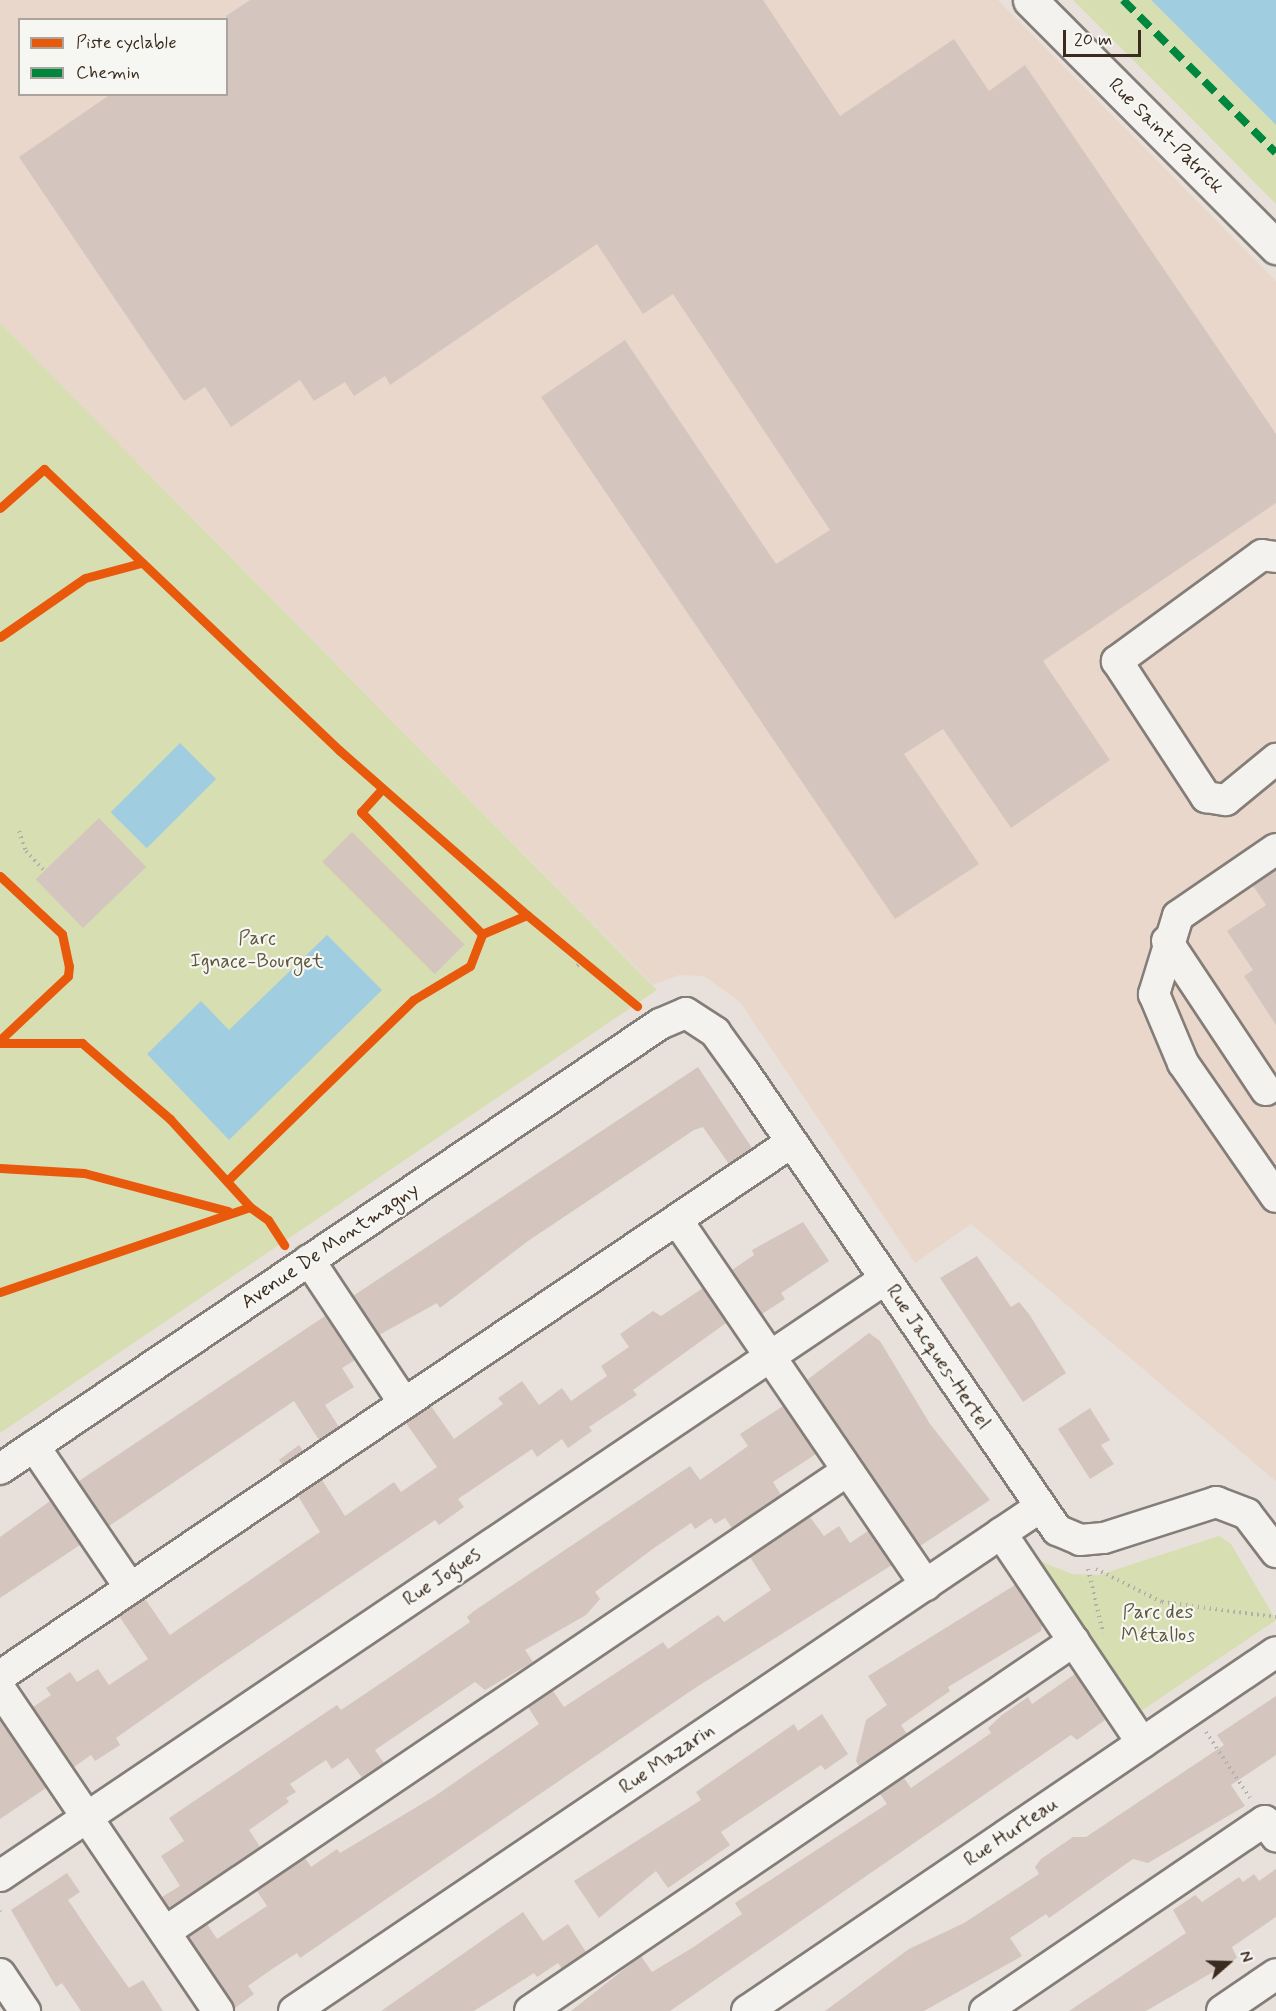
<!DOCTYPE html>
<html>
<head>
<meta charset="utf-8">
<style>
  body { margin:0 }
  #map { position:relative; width:1276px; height:2011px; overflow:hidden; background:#e8e0da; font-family:Mynerve,sans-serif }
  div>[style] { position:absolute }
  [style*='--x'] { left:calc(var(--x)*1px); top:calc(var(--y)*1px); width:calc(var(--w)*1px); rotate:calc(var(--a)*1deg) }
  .built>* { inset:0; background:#e9d7cb }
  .green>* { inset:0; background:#d7deb2 }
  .water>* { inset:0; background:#a1cde1; transform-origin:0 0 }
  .building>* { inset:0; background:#d4c6be; transform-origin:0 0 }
  .path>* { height:4px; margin-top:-2px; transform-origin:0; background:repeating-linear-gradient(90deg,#b0adaa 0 1.5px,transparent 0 6px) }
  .roads { filter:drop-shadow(2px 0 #847d78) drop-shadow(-2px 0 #847d78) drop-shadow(0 2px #847d78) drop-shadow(0 -2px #847d78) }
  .minor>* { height:30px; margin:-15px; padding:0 15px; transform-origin:15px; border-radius:15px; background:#f3f2ef }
  .major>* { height:33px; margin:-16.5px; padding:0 16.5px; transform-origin:16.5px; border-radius:16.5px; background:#f3f2ef }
  .quiet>* { height:8px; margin-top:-4px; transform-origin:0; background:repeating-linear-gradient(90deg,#00873e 0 15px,transparent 0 23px) }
  .cycleway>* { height:9px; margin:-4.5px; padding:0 4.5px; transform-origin:4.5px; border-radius:4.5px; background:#e8590c }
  span { translate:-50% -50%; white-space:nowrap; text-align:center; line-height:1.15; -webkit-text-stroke:4.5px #f6f6f2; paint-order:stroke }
  .street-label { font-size:20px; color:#3b2a1e }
  .park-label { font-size:20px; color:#5e573b }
  .legend { position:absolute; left:18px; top:18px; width:210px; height:78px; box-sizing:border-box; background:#f6f6f2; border:2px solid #aba49d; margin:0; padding:8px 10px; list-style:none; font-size:18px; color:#3b2a1e }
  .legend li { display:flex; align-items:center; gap:12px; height:30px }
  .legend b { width:30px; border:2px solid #aba49d }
  .north { position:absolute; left:1198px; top:1933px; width:60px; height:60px; -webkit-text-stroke:4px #f6f6f2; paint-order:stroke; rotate:70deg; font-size:16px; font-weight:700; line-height:24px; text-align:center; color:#3b2a1e }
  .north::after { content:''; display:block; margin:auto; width:21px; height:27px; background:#3b2a1e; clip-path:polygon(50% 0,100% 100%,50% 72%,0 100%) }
  .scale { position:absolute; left:1063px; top:30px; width:78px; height:27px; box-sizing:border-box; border:3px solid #3b2a1e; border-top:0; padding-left:8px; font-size:18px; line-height:21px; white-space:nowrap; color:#3b2a1e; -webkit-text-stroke:4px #f6f6f2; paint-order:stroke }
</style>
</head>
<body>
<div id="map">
  <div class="built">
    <i style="clip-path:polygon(evenodd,0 0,998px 0,1276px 281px,1276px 1481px,971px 1224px,915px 1263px,740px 1002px,704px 976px,679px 975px,653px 985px,0 323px,0 0,20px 20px,226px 20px,226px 94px,20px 94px,20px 20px)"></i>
  </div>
  <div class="green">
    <i style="clip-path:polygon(1073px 0,1276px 0,1276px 204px,1195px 122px)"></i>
    <i style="clip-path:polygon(0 323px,657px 990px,0 1433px)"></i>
    <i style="clip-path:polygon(1219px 1536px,1231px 1544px,1276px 1620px,1138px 1713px,1030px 1557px,1072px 1574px,1099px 1575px)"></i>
  </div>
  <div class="water">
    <i style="clip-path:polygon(1151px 0,1276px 0,1276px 125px)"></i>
    <i style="left:180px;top:743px;width:51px;height:98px;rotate:45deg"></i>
    <i style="clip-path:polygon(327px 935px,382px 990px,229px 1140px,147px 1054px,201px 1001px,229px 1030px)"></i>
  </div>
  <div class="building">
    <i style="clip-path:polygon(250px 0,763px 0,840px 116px,954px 39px,989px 91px,1025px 65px,1276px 434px,1276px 503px,1043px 661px,1110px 760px,1011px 828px,943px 729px,904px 754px,979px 864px,895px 919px,541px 397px,625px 340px,776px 564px,830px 530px,673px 294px,643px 314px,597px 244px,390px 385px,385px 376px,354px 396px,345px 382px,314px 401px,300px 380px,231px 427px,205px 387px,184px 401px,19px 157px,111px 94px,226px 94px,226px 16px)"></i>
    <i style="left:99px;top:818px;width:68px;height:88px;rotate:46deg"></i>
    <i style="left:352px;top:832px;width:159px;height:42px;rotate:45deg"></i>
    <i style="clip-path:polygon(1276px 870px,1276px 1025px,1244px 976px,1253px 970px,1227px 931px,1266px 905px,1253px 886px)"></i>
    <i style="clip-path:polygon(698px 1067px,752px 1148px,729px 1164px,703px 1127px,694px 1130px,528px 1241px,440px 1308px,437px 1303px,379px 1335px,353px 1296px)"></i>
    <i style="clip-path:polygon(803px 1222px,829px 1261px,781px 1293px,785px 1299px,762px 1314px,732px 1270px,754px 1255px,752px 1250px)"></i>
    <i style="clip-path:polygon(977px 1256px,1011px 1307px,1019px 1302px,1029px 1314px,1066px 1373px,1023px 1402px,940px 1278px)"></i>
    <i style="clip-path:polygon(703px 1288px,726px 1323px,633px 1390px,637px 1395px,589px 1427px,592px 1431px,568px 1448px,562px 1439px,537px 1457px,532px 1449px,458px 1499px,464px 1507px,439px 1525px,435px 1520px,214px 1669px,116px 1738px,120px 1745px,95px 1761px,91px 1755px,74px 1767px,33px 1707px,51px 1695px,46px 1688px,70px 1672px,77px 1682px,98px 1669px,109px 1685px,148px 1659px,119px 1616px,145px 1599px,170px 1635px,320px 1532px,298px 1496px,322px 1480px,345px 1516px,394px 1482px,401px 1492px,437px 1467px,406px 1423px,431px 1406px,454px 1439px,503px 1404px,498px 1398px,522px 1381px,539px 1405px,562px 1388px,571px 1401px,607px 1376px,601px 1366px,629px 1347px,620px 1334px,653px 1311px,661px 1316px)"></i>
    <i style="clip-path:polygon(325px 1316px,355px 1360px,342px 1368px,354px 1387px,325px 1405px,339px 1427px,319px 1440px,294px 1401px,109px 1526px,79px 1481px)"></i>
    <i style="clip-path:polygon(869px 1333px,880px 1341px,930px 1424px,990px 1500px,920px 1546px,807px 1380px)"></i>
    <i style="clip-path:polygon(783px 1406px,816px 1454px,773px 1482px,781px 1495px,732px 1528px,725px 1518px,715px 1524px,711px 1518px,695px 1529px,691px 1523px,654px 1548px,595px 1592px,600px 1599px,586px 1615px,525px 1650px,533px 1662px,485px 1690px,475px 1682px,375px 1750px,384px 1763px,362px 1778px,348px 1758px,332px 1769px,326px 1760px,290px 1784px,296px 1792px,286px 1798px,289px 1802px,249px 1830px,260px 1847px,169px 1908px,162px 1897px,180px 1886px,161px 1856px,184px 1841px,169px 1818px,337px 1705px,341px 1710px,396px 1673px,470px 1622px,467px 1617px,474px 1611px,690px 1466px,700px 1480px,748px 1446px,740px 1434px)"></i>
    <i style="clip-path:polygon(1090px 1408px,1110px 1440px,1101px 1445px,1114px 1464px,1090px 1479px,1058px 1429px)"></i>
    <i style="clip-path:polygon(299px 1445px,303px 1451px,282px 1465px,279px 1460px)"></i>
    <i style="clip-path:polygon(50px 1501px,80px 1545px,0 1598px,0 1537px)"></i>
    <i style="clip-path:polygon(810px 1517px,824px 1536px,839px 1526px,850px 1543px,868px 1531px,892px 1565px,695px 1688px,300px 1958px,297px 1953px,272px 1969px,248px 1986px,254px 1994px,235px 2008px,189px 1937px,207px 1924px,217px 1939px,267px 1906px,257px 1891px,305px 1858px,311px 1867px,337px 1849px,340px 1853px,435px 1796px,539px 1724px,528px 1707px,553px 1691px,564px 1707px,663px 1642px,668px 1649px,718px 1615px,724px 1622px,771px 1590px,750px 1557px)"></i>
    <i style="clip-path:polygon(1015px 1585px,1042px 1625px,1041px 1631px,948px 1687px,950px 1691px,901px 1725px,907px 1734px,859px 1766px,856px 1761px,866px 1720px,887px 1705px,868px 1676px)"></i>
    <i style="clip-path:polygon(1075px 1674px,1105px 1720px,1077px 1740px,1071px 1735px,670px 2011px,571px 2011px,641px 1956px,652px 1972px,692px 1948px,742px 1914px,735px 1903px,887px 1804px,880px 1794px,904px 1778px,911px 1788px,991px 1733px,988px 1728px,1002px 1715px,1028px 1697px,1032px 1704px)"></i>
    <i style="clip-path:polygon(1276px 1696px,1276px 1755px,1231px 1785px,1245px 1806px,1148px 1863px,1133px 1859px,1049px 1918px,1046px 1914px,1010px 1938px,1022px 1956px,924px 2011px,825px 2011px,909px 1949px,964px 1923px,1039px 1874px,1035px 1867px,1041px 1859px,1073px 1837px,1086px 1837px,1224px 1745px,1217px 1735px)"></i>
    <i style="clip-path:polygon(822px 1714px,848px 1754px,825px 1770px,821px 1765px,721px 1832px,730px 1845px,668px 1888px,656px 1871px,599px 1918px,574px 1881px,701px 1800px,696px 1792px,794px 1724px,798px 1731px)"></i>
    <i style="clip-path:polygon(0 1720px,46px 1788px,0 1819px)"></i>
    <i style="clip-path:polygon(1276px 1869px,1276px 1917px,1232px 1947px,1237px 1958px,1146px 2011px,1069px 2011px,1186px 1933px,1173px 1910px,1195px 1895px,1202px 1902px,1239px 1877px,1243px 1882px,1254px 1874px,1259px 1881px)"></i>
    <i style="clip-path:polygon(67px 1873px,80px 1892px,68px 1900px,97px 1943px,129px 1988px,143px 1980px,163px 2011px,81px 2011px,62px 1983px,56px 1987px,11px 1910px)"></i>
    <i style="clip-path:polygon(523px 1912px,543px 1941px,568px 1924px,586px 1952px,562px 1969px,558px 1963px,537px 1977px,534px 1973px,474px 2011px,381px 2011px)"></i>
  </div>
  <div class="path">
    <i style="--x:19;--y:831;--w:21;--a:71"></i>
    <i style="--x:26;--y:851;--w:25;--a:47"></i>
    <i style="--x:577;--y:966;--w:6;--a:-39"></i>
    <i style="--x:1088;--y:1569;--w:66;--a:76.8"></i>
    <i style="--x:1096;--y:1569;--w:74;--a:26.6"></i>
    <i style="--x:1162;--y:1602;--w:115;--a:7.5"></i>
    <i style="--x:1206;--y:1732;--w:79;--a:56.3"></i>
    <i style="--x:0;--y:1911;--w:1;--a:45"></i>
  </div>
  <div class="roads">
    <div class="minor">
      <i style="--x:1276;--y:557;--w:14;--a:-172"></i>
      <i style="--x:1262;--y:555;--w:180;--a:143.8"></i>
      <i style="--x:1117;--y:661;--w:163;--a:56.8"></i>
      <i style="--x:1206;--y:797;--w:20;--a:9"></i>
      <i style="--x:1226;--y:800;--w:65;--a:-39.4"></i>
      <i style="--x:1276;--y:849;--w:119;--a:145.6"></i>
      <i style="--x:1178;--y:916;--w:82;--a:107.1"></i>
      <i style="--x:1154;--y:994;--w:75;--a:67.2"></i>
      <i style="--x:1183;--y:1063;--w:163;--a:55.2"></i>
      <i style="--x:1167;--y:941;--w:179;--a:56.4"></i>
      <i style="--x:677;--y:1220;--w:442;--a:55.7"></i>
      <i style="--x:309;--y:1260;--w:172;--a:56.4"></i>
      <i style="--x:34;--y:1446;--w:171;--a:55.9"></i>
      <i style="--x:0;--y:1469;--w:796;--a:-33.99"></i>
      <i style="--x:660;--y:1024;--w:28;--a:-23"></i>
      <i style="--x:686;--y:1013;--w:35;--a:33"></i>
      <i style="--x:715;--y:1032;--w:49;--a:54.1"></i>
      <i style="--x:744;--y:1072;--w:555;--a:55.65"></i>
      <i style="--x:1057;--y:1530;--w:25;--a:23"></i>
      <i style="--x:1080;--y:1540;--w:24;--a:-5"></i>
      <i style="--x:1104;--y:1538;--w:118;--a:-17.8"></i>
      <i style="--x:1216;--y:1502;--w:33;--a:21"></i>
      <i style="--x:1247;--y:1514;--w:48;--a:52.7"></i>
      <i style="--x:1001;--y:1533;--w:253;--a:56.1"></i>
      <i style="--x:0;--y:1676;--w:955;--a:-33.99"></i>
      <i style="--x:0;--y:1689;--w:389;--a:55.9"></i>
      <i style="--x:0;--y:1876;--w:1068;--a:-34"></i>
      <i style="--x:165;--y:1932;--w:823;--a:-34.06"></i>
      <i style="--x:0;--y:1974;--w:45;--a:56"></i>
      <i style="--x:294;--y:2011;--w:900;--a:-34.04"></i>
      <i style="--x:530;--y:2011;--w:658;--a:-34.22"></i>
      <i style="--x:747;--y:2011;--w:639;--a:-34.16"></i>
      <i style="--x:985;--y:2011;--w:338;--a:-34.2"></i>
      <i style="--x:1265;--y:1821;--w:19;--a:54"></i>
      <i style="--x:1222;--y:2011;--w:65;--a:-34.4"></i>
    </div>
    <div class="major">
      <i style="--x:1030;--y:0;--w:349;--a:45.1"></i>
    </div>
  </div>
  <div class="quiet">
    <i style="--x:1123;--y:0;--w:216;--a:45"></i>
  </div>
  <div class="cycleway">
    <i style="--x:0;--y:508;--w:59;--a:-41.6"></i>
    <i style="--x:44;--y:469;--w:407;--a:43.6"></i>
    <i style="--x:339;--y:750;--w:250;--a:41.3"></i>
    <i style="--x:0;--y:637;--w:103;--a:-34.8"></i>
    <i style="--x:85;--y:578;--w:58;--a:-15"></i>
    <i style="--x:382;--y:789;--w:31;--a:132"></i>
    <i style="--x:361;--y:812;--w:172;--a:45.2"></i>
    <i style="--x:0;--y:876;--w:85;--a:43.1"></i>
    <i style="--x:62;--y:934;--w:33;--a:78"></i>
    <i style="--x:69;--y:966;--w:10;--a:96"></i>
    <i style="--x:68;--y:976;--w:93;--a:136.7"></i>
    <i style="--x:0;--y:1043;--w:82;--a:0"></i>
    <i style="--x:82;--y:1043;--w:116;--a:40.8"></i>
    <i style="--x:170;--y:1119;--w:119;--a:47.7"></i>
    <i style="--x:0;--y:1168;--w:84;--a:3.4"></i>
    <i style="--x:84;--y:1173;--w:149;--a:14.8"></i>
    <i style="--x:227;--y:1181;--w:260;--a:-44.2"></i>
    <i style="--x:413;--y:1000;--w:66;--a:-30.8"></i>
    <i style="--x:470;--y:966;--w:34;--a:-69"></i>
    <i style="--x:482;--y:934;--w:49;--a:-22.9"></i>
    <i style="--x:527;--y:915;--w:143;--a:39.6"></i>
    <i style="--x:0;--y:1292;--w:264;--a:-18.8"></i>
    <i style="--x:250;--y:1207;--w:22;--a:36"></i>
    <i style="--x:268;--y:1220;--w:30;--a:57"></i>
  </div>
  <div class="street-label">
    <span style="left:1166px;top:136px;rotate:45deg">Rue Saint-Patrick</span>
    <span style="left:330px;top:1246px;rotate:-34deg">Avenue De Montmagny</span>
    <span style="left:938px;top:1357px;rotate:56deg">Rue Jacques-Hertel</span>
    <span style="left:442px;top:1577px;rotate:-34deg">Rue Jogues</span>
    <span style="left:667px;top:1759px;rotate:-34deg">Rue Mazarin</span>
    <span style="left:1011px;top:1832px;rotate:-34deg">Rue Hurteau</span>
  </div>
  <div class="park-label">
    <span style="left:257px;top:950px">Parc<br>Ignace-Bourget</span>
    <span style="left:1158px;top:1624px">Parc des<br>Métallos</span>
  </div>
  <ul class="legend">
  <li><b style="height:8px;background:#e8590c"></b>Piste cyclable</li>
  <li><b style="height:8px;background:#00873e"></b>Chemin</li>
  </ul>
  <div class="north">N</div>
  <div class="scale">20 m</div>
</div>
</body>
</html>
